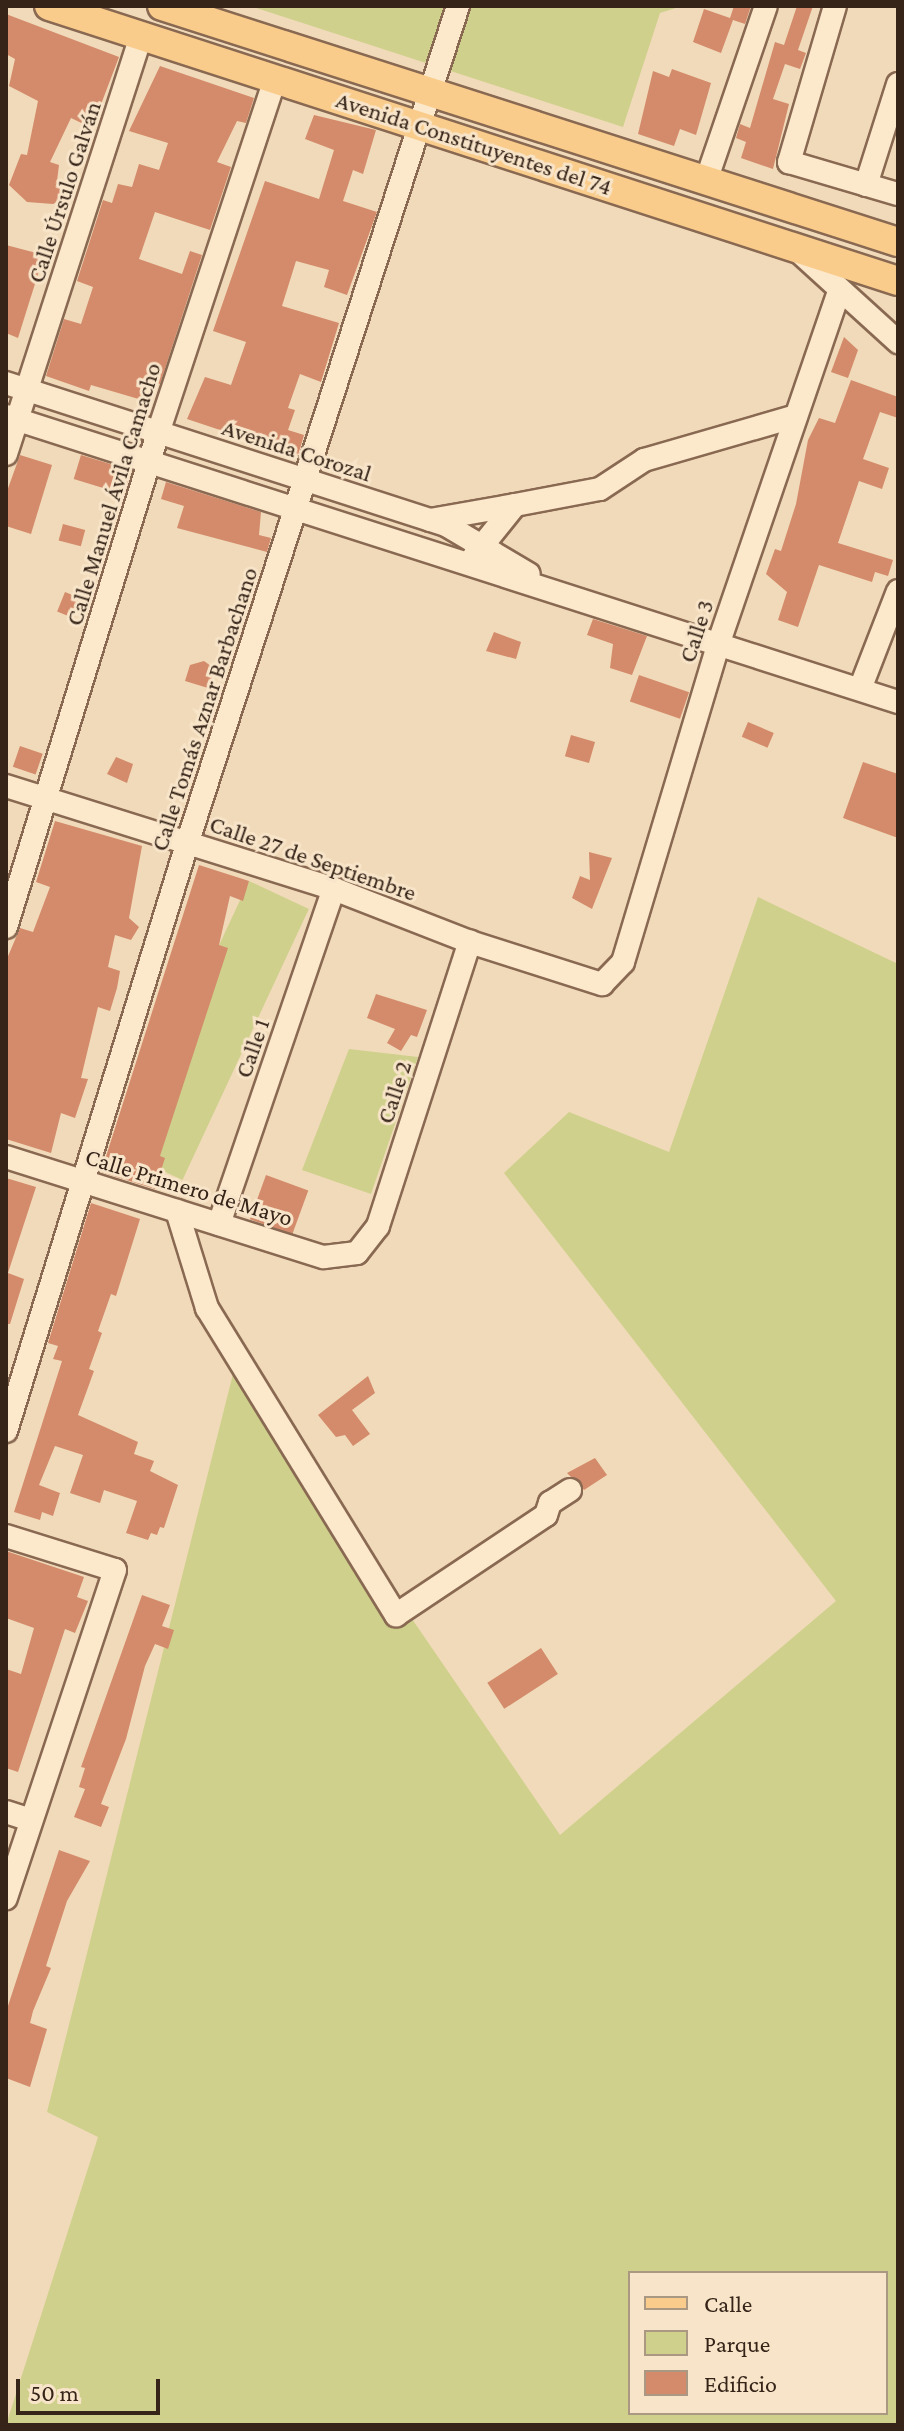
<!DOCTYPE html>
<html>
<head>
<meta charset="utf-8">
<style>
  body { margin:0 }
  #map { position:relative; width:904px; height:2431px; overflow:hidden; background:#f1dab9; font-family:"Crimson Pro",serif }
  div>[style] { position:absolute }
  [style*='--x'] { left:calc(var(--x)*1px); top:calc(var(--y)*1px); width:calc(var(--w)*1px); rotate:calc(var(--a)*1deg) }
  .green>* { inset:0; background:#cfd08c; transform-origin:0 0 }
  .building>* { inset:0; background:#d38b6b; transform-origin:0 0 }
  .roads { filter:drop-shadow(2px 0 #896952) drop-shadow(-2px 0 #896952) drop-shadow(0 2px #896952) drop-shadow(0 -2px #896952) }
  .minor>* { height:22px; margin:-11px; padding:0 11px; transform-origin:11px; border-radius:11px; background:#fce9cc }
  .major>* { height:28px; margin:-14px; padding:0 14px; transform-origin:14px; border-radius:14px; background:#facc8b }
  span { translate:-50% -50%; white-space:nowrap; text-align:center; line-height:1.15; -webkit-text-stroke:6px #f8e5c9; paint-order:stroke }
  .street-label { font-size:24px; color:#362419 }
  .frame { position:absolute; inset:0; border:8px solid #362419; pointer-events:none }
  .legend { position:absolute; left:628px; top:2271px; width:260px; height:144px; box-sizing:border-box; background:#f8e5c9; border:2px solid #aa9883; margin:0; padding:10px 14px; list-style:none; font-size:24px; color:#362419 }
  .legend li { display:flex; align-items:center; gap:16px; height:40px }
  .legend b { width:40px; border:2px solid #aa9883 }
  .scale { position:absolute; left:16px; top:2379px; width:144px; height:36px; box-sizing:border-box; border:4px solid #362419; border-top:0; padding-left:10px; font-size:24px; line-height:28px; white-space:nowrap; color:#362419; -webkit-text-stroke:6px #f8e5c9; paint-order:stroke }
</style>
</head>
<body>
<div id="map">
  <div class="green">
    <i style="clip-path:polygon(250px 6px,682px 6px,660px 13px,623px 127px)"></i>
    <i style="left:249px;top:881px;width:66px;height:299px;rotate:25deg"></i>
    <i style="clip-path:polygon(evenodd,758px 897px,898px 964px,898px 2425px,6px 2425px,98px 2137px,47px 2112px,236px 1362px,560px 1835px,836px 1601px,504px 1173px,569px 1112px,669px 1152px,758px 897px,630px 2273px,886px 2273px,886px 2413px,630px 2413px,630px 2273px)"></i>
    <i style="clip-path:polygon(349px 1049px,418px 1057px,371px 1194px,302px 1170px)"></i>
  </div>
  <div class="building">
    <i style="clip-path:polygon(734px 6px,751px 6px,745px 24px,733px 20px,721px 53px,693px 42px,704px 9px,730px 18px)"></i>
    <i style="clip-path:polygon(797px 6px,813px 6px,798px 50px,806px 53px,800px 69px,785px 64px,773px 99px,789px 104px,773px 169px,741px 158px,746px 142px,736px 138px,740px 124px,750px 128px,775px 42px,784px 45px)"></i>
    <i style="clip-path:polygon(6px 14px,119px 57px,92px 128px,71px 118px,50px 162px,59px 165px,57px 181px,70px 183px,64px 198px,53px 204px,27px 202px,9px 185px,21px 154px,27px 155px,38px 101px,9px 86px,15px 59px,6px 54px)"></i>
    <i style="clip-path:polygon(160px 66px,254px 98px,246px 123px,237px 121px,217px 162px,231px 167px,210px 230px,155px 212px,139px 259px,182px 274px,190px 251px,202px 255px,160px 384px,149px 380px,142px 400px,91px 385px,89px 391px,46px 376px,64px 319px,81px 324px,93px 287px,77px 281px,103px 200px,112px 203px,118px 184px,132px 187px,139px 164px,159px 170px,168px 143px,129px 131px)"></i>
    <i style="clip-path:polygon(672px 69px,711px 83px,696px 135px,680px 129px,674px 146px,638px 134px,653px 71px,669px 77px)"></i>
    <i style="clip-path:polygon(314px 115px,376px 130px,363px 174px,353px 170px,343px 201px,377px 212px,347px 295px,324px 287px,329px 270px,296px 261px,282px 306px,339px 323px,321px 382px,300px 374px,288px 408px,295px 410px,288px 430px,304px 435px,298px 456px,187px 419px,205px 377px,231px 385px,246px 342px,213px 331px,265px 181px,319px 199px,334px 150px,305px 139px)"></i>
    <i style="clip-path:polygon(6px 245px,44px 255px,18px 338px,6px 333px)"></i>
    <i style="clip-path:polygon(844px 337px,858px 350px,848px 378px,831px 372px)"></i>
    <i style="clip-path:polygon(851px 380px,898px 397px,898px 418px,880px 412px,863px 459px,889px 468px,882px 489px,859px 481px,838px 543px,893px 560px,888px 576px,875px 572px,872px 582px,819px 565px,798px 627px,778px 620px,787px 592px,766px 574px,775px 549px,781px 551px,796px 504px,808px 440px,819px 418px,835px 423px)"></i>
    <i style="clip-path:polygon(20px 455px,52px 465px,31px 534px,6px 526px,6px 494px)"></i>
    <i style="left:81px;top:455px;width:53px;height:25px;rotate:17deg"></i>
    <i style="clip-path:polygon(166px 482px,261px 512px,259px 535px,271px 538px,267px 552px,177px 528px,184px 506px,161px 499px)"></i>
    <i style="left:63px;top:524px;width:23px;height:17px;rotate:15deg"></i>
    <i style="left:65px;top:592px;width:16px;height:21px;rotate:22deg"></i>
    <i style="clip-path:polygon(593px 619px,647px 636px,632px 675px,610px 668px,613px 644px,587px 635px)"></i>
    <i style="clip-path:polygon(494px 632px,521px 642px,516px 659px,486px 651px)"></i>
    <i style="clip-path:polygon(204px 661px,215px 669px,208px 688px,185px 681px,190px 665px)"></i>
    <i style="left:639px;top:675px;width:53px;height:28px;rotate:19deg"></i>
    <i style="left:748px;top:722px;width:28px;height:16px;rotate:23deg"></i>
    <i style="left:571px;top:735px;width:25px;height:22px;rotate:16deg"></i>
    <i style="left:20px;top:746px;width:24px;height:22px;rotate:19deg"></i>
    <i style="clip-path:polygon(116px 757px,133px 764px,127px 783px,107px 774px)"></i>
    <i style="clip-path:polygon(863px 762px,898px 774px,898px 838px,843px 818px)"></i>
    <i style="clip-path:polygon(55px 821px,142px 846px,129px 918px,139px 927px,131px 940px,115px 935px,108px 967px,120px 971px,117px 988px,110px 1011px,98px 1007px,81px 1078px,88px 1079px,75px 1118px,61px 1113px,51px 1153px,6px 1139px,6px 961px,20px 928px,33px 932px,50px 887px,36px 882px)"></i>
    <i style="clip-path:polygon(589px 852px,612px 858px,592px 909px,572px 898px,580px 876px,590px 880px)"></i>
    <i style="clip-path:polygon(199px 865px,249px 881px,243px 901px,230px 896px,219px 945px,228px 948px,160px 1156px,165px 1158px,155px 1189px,101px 1172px)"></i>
    <i style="clip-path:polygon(376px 994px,427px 1010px,417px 1037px,411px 1035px,401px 1051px,387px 1043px,395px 1029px,367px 1018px)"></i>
    <i style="left:266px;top:1175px;width:45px;height:47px;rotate:20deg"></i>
    <i style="clip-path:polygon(6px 1178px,36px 1187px,8px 1273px,24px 1279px,10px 1324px,6px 1324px)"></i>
    <i style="clip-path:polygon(91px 1203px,140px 1219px,116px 1296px,111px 1294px,98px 1331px,102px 1333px,89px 1369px,94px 1371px,78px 1415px,138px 1442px,134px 1454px,154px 1461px,150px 1471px,178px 1485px,164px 1528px,160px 1527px,157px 1535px,151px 1533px,148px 1540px,126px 1533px,137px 1501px,104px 1490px,100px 1503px,70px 1493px,83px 1455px,55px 1446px,39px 1485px,60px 1493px,53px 1516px,42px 1512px,40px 1520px,14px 1512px,62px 1361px,53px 1359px,58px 1346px,48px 1343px)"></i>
    <i style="clip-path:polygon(368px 1376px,375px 1393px,352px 1410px,370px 1434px,353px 1446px,345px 1435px,336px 1437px,318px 1415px)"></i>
    <i style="clip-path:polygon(595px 1458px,607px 1475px,584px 1490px,567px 1473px)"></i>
    <i style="clip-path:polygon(6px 1551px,84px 1577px,77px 1597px,88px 1601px,75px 1633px,65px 1629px,18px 1772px,6px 1768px,6px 1669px,21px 1674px,34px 1628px,6px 1618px)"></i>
    <i style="clip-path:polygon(142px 1595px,170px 1605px,162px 1626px,174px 1630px,168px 1649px,155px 1644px,145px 1666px,126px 1739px,101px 1804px,109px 1807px,101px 1827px,74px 1817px,85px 1789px,79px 1787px,85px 1768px,81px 1767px)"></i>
    <i style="left:541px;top:1648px;width:31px;height:64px;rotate:57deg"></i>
    <i style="clip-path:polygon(59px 1850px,90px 1861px,67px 1901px,46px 1966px,51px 1968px,33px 2011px,30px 2023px,47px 2029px,30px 2087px,6px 2078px,6px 2012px)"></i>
  </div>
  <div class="roads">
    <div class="minor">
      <i style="--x:835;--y:6;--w:163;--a:106.4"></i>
      <i style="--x:789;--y:162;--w:114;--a:16.4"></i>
      <i style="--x:706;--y:181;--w:185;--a:-71.1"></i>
      <i style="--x:866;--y:185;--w:106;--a:-72.4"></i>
      <i style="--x:797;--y:250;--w:137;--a:42.3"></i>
      <i style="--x:6;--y:383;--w:462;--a:17.9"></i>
      <i style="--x:446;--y:525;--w:96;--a:30.6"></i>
      <i style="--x:6;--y:416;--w:937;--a:17.78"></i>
      <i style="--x:6;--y:454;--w:439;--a:-72.1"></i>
      <i style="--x:430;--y:520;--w:86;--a:-10"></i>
      <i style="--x:474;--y:556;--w:65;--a:-51.2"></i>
      <i style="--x:515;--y:505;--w:86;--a:-10.7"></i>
      <i style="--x:600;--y:489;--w:53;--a:-33.4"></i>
      <i style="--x:644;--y:460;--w:158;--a:-16.1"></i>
      <i style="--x:860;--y:689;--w:105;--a:-68.8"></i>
      <i style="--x:6;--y:786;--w:344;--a:17.4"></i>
      <i style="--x:334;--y:889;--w:146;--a:21.3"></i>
      <i style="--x:470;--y:942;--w:139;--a:17.7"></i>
      <i style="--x:602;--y:984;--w:30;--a:-46"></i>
      <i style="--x:623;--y:962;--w:334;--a:-73.3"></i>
      <i style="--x:719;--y:642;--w:371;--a:-71.1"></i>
      <i style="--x:6;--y:927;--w:517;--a:-72.9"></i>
      <i style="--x:158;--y:433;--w:373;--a:-71.7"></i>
      <i style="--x:6;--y:1157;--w:333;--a:17.5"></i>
      <i style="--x:324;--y:1257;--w:33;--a:-7"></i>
      <i style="--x:357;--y:1253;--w:34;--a:-52"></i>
      <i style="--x:378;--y:1226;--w:299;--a:-72.1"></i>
      <i style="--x:177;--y:1211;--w:102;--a:72.8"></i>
      <i style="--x:207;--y:1308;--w:361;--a:58.4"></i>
      <i style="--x:396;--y:1615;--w:180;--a:-33.7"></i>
      <i style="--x:546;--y:1515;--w:13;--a:-72"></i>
      <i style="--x:550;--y:1503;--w:24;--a:-33"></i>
      <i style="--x:219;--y:1224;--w:354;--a:-71.1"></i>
      <i style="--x:6;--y:1431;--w:617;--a:-72.86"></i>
      <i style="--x:188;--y:841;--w:878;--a:-72.08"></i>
      <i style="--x:6;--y:1536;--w:114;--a:17.3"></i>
      <i style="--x:115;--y:1570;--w:346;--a:108.4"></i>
      <i style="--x:6;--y:1812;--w:26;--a:18"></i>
    </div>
    <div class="major">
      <i style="--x:49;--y:6;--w:892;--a:17.95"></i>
      <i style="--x:162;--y:6;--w:773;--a:17.78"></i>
    </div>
  </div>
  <div class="street-label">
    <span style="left:474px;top:143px;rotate:18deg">Avenida Constituyentes del 74</span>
    <span style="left:64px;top:192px;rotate:-72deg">Calle Úrsulo Galván</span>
    <span style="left:297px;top:450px;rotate:18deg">Avenida Corozal</span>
    <span style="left:113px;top:494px;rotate:-73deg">Calle Manuel Ávila Camacho</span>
    <span style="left:696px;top:631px;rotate:-72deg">Calle 3</span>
    <span style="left:204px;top:709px;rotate:-72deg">Calle Tomás Aznar Barbachano</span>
    <span style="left:313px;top:858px;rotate:19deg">Calle 27 de Septiembre</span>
    <span style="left:252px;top:1048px;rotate:-71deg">Calle 1</span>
    <span style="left:394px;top:1092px;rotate:-72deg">Calle 2</span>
    <span style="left:189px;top:1187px;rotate:17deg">Calle Primero de Mayo</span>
  </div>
  <div class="frame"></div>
  <ul class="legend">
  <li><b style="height:10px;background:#facc8b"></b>Calle</li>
  <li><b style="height:22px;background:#cfd08c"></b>Parque</li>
  <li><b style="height:22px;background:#d38b6b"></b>Edificio</li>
  </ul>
  <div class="scale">50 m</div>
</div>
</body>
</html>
